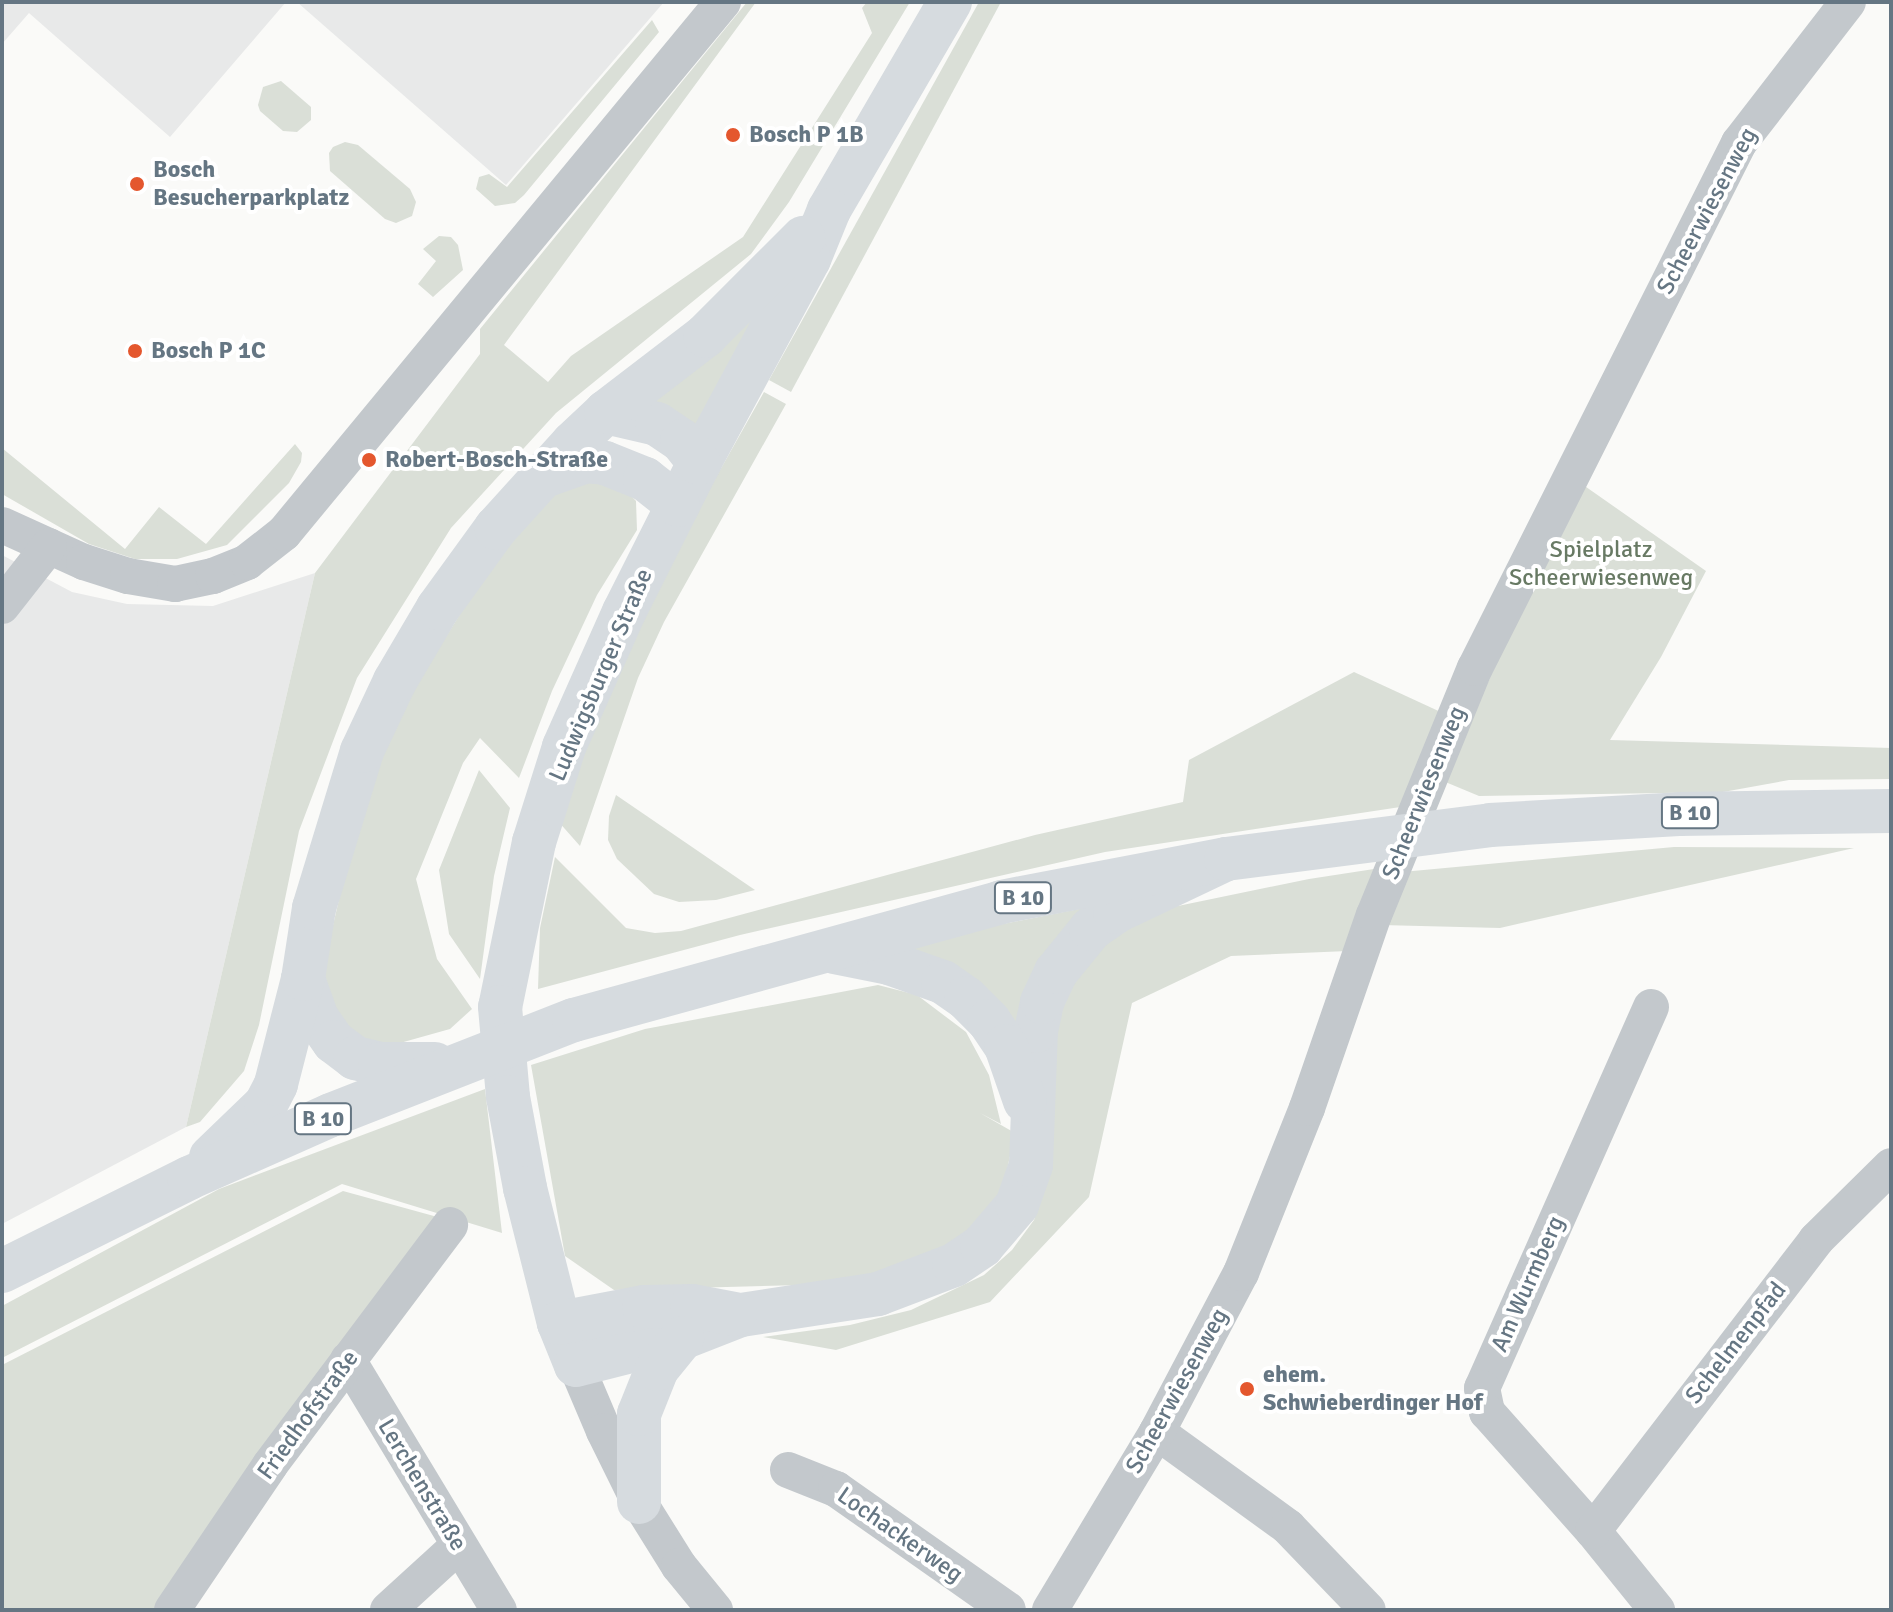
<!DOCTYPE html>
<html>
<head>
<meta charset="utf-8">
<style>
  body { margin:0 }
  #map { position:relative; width:1893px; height:1612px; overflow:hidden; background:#fafaf8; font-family:Signika,sans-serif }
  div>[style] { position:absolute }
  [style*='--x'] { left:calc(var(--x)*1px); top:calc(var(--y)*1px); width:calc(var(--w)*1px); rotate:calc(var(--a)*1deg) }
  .built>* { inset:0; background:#e8e9e9 }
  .green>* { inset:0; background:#dadfd7 }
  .minor>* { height:36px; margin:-18px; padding:0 18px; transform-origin:18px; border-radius:18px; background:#c3c8cc }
  .major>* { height:44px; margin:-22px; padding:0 22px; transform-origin:22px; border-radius:22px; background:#d6dbdf }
  .dots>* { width:22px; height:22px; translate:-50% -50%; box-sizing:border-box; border:4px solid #fff; border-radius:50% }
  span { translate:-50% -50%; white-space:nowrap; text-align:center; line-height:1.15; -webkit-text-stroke:8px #fff; paint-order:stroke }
  .shield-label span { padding:2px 6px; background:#fff; border:2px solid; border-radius:6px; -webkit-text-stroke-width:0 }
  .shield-label { font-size:22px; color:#657683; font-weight:700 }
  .poi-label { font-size:24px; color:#657683; font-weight:700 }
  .left { translate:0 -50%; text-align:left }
  .street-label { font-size:24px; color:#657683 }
  .park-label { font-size:24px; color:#687a64 }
  .frame { position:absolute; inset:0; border:4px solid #657683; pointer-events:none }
</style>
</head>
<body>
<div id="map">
  <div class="built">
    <i style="clip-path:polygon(2px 2px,286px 2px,170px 137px,29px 13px,2px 44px)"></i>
    <i style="clip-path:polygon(297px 2px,664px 2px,506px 185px)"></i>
    <i style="clip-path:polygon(2px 555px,72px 592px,127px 604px,213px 606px,315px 573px,186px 1127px,2px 1224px)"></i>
  </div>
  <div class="green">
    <i style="clip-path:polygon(747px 2px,756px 2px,504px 345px,548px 382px,571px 356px,743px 237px,872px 33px,862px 8px,867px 2px,910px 2px,789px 202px,751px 254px,556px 413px,451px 528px,357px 678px,299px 831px,259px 1025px,244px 1071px,200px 1122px,186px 1127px,315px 573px,480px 354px,480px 329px)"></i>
    <i style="clip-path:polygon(979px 2px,1001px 2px,791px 392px,769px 380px)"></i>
    <i style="clip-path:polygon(652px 20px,659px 32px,524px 195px,515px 203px,495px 206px,476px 189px,479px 177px,489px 174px,507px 187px)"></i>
    <i style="clip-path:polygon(281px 81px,311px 107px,311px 120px,297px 132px,283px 131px,260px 111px,258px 105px,263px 87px)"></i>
    <i style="clip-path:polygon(345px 142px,358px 145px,410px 189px,416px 202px,412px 216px,396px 223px,385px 219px,330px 171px,329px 153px,333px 147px)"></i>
    <i style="clip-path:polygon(829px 210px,699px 463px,630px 415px)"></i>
    <i style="clip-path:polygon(439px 236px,451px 237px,458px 245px,463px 270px,433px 297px,418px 284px,436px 261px,423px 249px)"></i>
    <i style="clip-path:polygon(764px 392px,786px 404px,664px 622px,638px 678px,580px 846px,557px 820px,639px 614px)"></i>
    <i style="clip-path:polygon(295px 444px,302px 453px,301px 462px,289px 483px,227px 545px,177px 559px,135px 559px,89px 544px,2px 494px,2px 448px,125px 549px,159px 507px,206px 544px)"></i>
    <i style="clip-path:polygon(575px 472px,615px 479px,636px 501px,637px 530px,597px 595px,552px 691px,519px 778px,480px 738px,463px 763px,416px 879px,437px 959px,472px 1009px,450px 1029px,400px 1043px,368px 1042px,344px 1029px,322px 972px,353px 840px,398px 714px,493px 561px)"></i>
    <i style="clip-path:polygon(1579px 482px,1706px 571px,1661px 657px,1610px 740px,1891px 748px,1891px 779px,1789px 780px,1723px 792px,1479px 796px,1443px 781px)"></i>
    <i style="clip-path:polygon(1354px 672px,1445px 714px,1407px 806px,1105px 852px,740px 935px,538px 989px,540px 928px,555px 857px,626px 928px,655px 933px,681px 931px,1035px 835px,1183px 802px,1189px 760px)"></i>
    <i style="clip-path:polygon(479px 770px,510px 808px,494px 876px,480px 979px,449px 934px,439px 870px)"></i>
    <i style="clip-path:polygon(616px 795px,755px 890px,716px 900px,679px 902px,654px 894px,617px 859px,608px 840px,609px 816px)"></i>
    <i style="clip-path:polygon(1674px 847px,1854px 848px,1500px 928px,1381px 925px,1402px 872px)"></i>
    <i style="clip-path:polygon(1374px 869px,1348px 951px,1231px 956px,1132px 1003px,1089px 1197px,990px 1302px,836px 1350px,763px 1337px,850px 1325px,911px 1310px,984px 1275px,1012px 1250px,1034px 1220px,1045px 1188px,1052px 1058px,1061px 1010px,1077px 973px,1115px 933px,1173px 907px,1309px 879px)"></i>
    <i style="clip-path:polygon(1094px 906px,1020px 1029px,912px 948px,932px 938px)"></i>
    <i style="clip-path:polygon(878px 985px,917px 995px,966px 1032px,989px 1075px,1001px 1124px,980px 1113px,1015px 1133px,1002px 1193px,956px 1245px,841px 1284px,614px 1290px,565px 1256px,531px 1065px,645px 1029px)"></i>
    <i style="clip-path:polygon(485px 1089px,502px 1233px,342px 1184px,2px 1358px,2px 1306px,219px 1189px)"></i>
    <i style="clip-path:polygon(343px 1191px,452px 1221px,167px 1610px,2px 1610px,2px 1365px)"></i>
  </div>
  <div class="minor">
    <i style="--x:2;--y:525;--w:90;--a:24.3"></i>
    <i style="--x:84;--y:562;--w:46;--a:17.7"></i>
    <i style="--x:128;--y:576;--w:48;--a:9.7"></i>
    <i style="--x:175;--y:584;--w:39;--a:-12"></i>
    <i style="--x:213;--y:576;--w:37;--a:-22"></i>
    <i style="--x:247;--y:562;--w:47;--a:-38.1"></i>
    <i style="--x:284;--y:533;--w:689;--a:-50.42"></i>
    <i style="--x:2;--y:606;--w:76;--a:-51.9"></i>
    <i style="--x:1651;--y:1007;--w:417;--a:113.9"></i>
    <i style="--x:1482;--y:1388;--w:25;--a:78"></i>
    <i style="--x:1487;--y:1412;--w:159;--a:48.3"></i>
    <i style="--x:1593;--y:1531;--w:102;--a:51"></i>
    <i style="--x:348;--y:1360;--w:292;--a:58.9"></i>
    <i style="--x:576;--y:1365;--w:72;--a:67"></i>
    <i style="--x:604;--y:1431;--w:79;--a:63.8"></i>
    <i style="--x:639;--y:1502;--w:75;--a:58"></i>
    <i style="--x:679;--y:1566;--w:57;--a:50.7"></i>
    <i style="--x:1157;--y:1432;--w:162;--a:35.9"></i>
    <i style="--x:1288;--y:1527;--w:115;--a:46.1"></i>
    <i style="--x:788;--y:1470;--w:52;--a:21.6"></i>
    <i style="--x:836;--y:1489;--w:210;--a:35.1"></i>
    <i style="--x:1593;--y:1531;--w:367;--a:-52.5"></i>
    <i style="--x:1816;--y:1240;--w:105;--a:-44.6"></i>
    <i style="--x:172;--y:1610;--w:175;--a:-55.9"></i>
    <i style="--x:270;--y:1465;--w:300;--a:-53.1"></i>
    <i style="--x:388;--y:1610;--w:95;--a:-42.4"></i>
    <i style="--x:1050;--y:1610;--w:208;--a:-59"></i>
    <i style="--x:1157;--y:1432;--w:180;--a:-62.2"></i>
    <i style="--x:1241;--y:1273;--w:178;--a:-68.2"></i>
    <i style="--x:1307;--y:1108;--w:204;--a:-70.9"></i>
    <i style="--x:1374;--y:915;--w:267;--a:-67.8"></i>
    <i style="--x:1475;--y:668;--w:588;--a:-63.3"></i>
    <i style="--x:1739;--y:143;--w:178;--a:-52.3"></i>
  </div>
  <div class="major">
    <i style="--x:950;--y:2;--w:241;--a:120.2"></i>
    <i style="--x:829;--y:210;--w:53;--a:112.2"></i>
    <i style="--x:809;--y:259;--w:232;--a:118.3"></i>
    <i style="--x:699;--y:463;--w:167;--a:116.7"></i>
    <i style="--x:624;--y:612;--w:148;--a:114"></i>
    <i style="--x:564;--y:747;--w:100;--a:107.5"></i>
    <i style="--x:534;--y:842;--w:168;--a:101.6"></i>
    <i style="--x:500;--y:1007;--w:90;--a:84.9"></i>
    <i style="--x:508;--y:1097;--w:93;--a:79.4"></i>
    <i style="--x:525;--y:1188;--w:139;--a:75.9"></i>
    <i style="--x:559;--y:1323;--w:45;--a:68"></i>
    <i style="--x:576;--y:1365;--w:109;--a:-14.3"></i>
    <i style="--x:682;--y:1338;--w:63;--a:-21.3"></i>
    <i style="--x:741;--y:1315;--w:139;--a:-8.7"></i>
    <i style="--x:878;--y:1294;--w:81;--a:-20.9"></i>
    <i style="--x:954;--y:1265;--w:34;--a:-34"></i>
    <i style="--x:982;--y:1246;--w:54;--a:-49.5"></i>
    <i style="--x:1017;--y:1205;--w:42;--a:-70.7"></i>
    <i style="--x:1031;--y:1165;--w:134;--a:-87.9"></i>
    <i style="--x:1036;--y:1031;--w:30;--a:-78"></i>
    <i style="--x:1042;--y:1002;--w:33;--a:-65"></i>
    <i style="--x:1056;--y:972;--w:55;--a:-50.9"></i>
    <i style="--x:1091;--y:929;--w:29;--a:-35"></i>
    <i style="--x:1115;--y:912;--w:123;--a:-25.5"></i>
    <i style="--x:606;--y:412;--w:52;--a:13.2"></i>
    <i style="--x:657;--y:424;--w:30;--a:34"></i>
    <i style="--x:682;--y:441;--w:28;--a:52"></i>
    <i style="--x:547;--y:475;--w:41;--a:-19.7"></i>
    <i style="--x:586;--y:461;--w:19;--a:6"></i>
    <i style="--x:605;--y:463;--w:43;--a:21.8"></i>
    <i style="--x:645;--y:479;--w:42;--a:38.2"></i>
    <i style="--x:834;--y:952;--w:56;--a:11.3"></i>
    <i style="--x:889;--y:963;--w:57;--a:19.4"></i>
    <i style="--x:943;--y:982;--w:28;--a:35"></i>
    <i style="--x:966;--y:998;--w:33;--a:45"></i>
    <i style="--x:989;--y:1021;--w:30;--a:56"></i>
    <i style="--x:1006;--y:1046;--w:58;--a:70.9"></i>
    <i style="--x:303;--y:979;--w:41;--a:70.3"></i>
    <i style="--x:317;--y:1018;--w:29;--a:55"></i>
    <i style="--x:334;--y:1042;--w:26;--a:37"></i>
    <i style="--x:355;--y:1058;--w:26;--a:13"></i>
    <i style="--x:380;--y:1064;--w:55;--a:0"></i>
    <i style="--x:211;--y:1157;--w:76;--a:-43.9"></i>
    <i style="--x:266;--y:1104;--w:22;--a:-63"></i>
    <i style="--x:276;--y:1084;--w:108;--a:-75.6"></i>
    <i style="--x:303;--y:979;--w:72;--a:-81.2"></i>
    <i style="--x:314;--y:908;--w:164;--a:-73"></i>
    <i style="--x:362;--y:751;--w:77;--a:-64.8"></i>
    <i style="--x:395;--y:681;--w:85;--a:-59.5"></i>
    <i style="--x:438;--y:608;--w:99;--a:-54.1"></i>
    <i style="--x:496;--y:528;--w:115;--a:-47.8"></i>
    <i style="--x:573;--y:443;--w:45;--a:-43.2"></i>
    <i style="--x:606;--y:412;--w:125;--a:-37.5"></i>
    <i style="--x:705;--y:336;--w:139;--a:-45"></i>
    <i style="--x:2;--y:1271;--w:209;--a:-26.4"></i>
    <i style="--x:189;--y:1178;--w:155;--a:-23.9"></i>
    <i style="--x:331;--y:1115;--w:261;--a:-21.4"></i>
    <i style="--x:574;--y:1020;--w:443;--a:-15.4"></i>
    <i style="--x:1001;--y:902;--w:229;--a:-10.8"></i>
    <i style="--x:1226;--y:859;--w:266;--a:-7.3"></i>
    <i style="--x:1490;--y:825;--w:189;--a:-3.3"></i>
    <i style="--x:1679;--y:814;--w:212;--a:-0.8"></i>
    <i style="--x:559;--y:1323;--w:86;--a:-10.7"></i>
    <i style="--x:644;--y:1307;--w:48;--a:-1.2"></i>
    <i style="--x:692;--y:1306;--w:44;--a:10.5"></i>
    <i style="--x:639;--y:1502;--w:88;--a:-90"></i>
    <i style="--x:639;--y:1414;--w:48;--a:-68.2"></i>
    <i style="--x:657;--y:1369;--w:40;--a:-51"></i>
  </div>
  <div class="dots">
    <i style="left:733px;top:135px;background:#e4572e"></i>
    <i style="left:137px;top:184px;background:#e4572e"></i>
    <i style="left:135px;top:351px;background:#e4572e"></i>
    <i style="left:369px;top:460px;background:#e4572e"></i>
    <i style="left:1247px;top:1389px;background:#e4572e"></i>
  </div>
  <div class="shield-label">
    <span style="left:1690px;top:813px">B 10</span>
    <span style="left:1023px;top:898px">B 10</span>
    <span style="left:323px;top:1119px">B 10</span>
  </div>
  <div class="poi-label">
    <span class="left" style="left:749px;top:135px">Bosch P 1B</span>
    <span class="left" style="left:153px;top:184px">Bosch<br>Besucherparkplatz</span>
    <span class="left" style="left:151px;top:351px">Bosch P 1C</span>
    <span class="left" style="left:385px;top:460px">Robert-Bosch-Straße</span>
    <span class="left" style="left:1263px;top:1389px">ehem.<br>Schwieberdinger Hof</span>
  </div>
  <div class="street-label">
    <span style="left:1707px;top:211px;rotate:-62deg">Scheerwiesenweg</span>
    <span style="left:601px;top:675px;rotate:-67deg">Ludwigsburger Straße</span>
    <span style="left:1424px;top:793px;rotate:-68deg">Scheerwiesenweg</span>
    <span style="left:1528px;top:1284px;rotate:-66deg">Am Wurmberg</span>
    <span style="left:1736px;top:1343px;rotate:-52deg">Schelmenpfad</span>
    <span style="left:1177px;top:1391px;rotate:-61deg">Scheerwiesenweg</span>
    <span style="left:308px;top:1415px;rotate:-54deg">Friedhofstraße</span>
    <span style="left:422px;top:1485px;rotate:59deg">Lerchenstraße</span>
    <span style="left:900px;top:1535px;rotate:35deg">Lochackerweg</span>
  </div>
  <div class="park-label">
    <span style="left:1601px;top:564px">Spielplatz<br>Scheerwiesenweg</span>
  </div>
  <div class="frame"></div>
</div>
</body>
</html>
